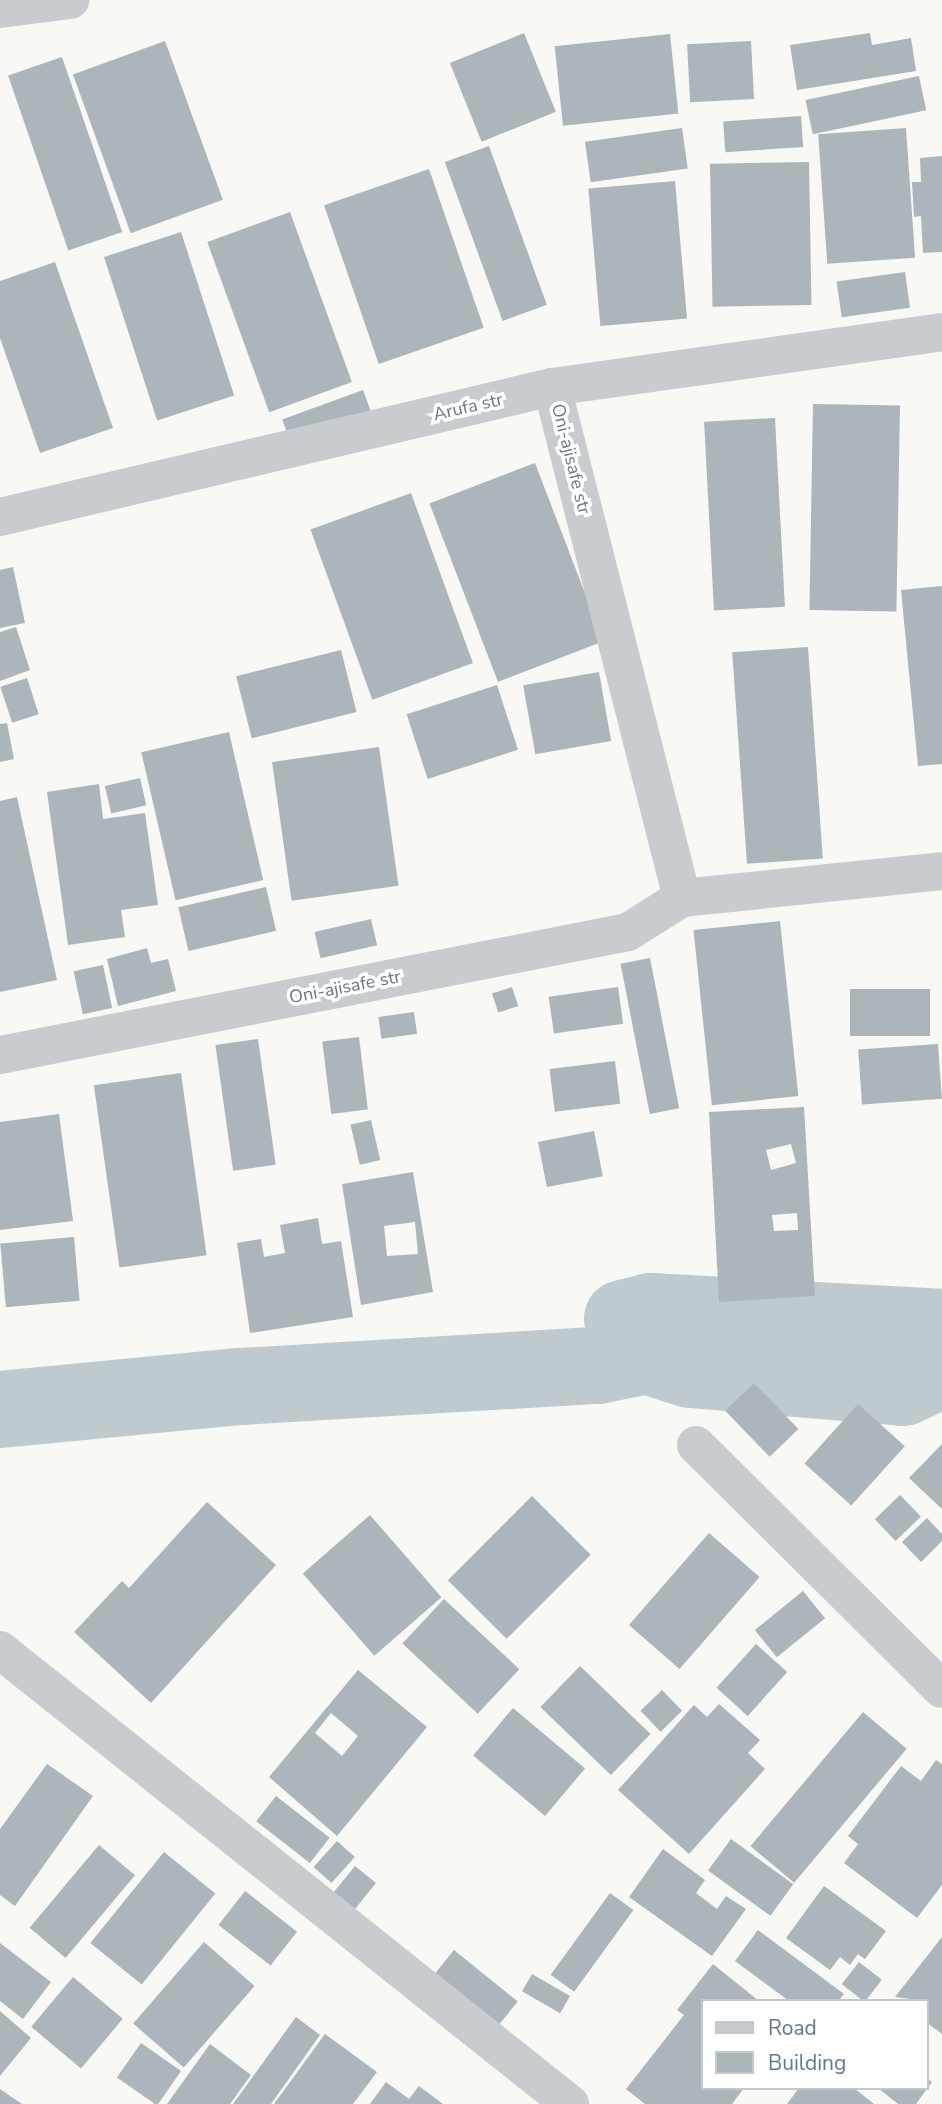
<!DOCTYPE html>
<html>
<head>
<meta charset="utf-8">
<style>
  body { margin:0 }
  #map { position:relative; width:942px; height:2104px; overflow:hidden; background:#f8f8f5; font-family:"Nunito Sans",sans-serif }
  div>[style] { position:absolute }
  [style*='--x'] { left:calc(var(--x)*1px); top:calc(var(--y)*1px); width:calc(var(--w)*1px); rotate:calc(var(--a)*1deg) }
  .river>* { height:77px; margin:-38.5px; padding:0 38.5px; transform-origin:38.5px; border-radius:38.5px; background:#becace }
  .building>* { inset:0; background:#acb5ba; transform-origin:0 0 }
  .street>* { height:38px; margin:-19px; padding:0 19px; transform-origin:19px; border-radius:19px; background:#c8cccf }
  span { translate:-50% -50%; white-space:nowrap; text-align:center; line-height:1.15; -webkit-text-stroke:7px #fff; paint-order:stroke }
  .street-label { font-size:18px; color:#657988 }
  .legend { position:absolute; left:701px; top:1999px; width:228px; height:91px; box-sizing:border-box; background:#fff; border:2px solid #c1c9cf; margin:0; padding:9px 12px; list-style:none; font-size:21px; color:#657988 }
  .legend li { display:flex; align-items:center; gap:14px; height:35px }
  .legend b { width:35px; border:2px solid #c1c9cf }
</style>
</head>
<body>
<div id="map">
  <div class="river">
    <i style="--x:622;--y:1318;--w:29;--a:-14"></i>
    <i style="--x:650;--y:1311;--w:292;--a:3.1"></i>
    <i style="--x:0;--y:1409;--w:241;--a:-5.5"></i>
    <i style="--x:240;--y:1386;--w:358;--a:-3.4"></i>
    <i style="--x:597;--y:1365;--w:50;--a:-11.5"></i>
    <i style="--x:646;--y:1355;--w:46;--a:17.7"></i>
    <i style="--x:690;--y:1369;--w:214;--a:4.8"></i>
    <i style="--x:903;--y:1387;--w:43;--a:-24.8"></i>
  </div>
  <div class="building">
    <i style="left:524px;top:33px;width:85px;height:80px;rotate:68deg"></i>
    <i style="clip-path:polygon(870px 33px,872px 45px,911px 38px,916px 71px,797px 90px,790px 45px)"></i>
    <i style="left:670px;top:34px;width:80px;height:116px;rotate:84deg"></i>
    <i style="left:165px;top:41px;width:169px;height:98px;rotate:70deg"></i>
    <i style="left:751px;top:41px;width:58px;height:64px;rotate:87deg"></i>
    <i style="left:62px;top:57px;width:185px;height:57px;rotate:71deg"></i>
    <i style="left:919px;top:76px;width:35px;height:116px;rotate:78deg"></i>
    <i style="left:801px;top:116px;width:31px;height:78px;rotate:86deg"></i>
    <i style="left:682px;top:128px;width:41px;height:98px;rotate:82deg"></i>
    <i style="left:906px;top:128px;width:130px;height:88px;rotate:86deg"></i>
    <i style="left:489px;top:146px;width:169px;height:47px;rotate:70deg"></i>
    <i style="clip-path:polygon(942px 156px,942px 252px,923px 253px,921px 216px,914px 217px,912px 182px,921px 182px,920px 158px)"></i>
    <i style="left:809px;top:162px;width:143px;height:99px;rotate:89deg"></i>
    <i style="left:429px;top:169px;width:168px;height:111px;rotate:71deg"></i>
    <i style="left:675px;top:181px;width:138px;height:87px;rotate:85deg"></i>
    <i style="left:290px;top:212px;width:181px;height:88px;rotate:70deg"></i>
    <i style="left:181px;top:232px;width:172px;height:81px;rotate:72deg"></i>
    <i style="clip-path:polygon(55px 262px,113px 428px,40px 453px,0 338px,0 281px)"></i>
    <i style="left:905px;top:272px;width:36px;height:69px;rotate:82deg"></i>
    <i style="left:363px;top:390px;width:23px;height:86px;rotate:70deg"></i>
    <i style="left:813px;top:404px;width:87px;height:206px;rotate:1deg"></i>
    <i style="left:775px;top:418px;width:189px;height:71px;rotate:87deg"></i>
    <i style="left:535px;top:463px;width:191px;height:113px;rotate:69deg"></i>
    <i style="left:411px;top:493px;width:181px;height:107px;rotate:70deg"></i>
    <i style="clip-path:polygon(13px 567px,25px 623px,0 628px,0 570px)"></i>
    <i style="clip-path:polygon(942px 586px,942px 764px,918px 766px,901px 590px)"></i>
    <i style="clip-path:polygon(16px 627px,30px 670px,0 681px,0 632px)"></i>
    <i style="left:808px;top:647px;width:212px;height:76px;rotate:86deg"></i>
    <i style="left:341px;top:650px;width:64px;height:108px;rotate:76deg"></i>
    <i style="left:599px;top:672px;width:70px;height:77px;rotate:80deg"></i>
    <i style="left:27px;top:678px;width:38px;height:28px;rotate:72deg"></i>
    <i style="left:497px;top:685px;width:68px;height:95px;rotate:72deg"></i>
    <i style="clip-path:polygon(7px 723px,14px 759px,0 762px,0 724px)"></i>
    <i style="left:229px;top:732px;width:152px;height:90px;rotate:77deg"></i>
    <i style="left:379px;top:747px;width:140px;height:108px;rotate:82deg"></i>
    <i style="left:140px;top:778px;width:28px;height:36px;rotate:77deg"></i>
    <i style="clip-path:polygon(99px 784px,103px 819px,145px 813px,158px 905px,121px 910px,125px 937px,68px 945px,47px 792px)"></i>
    <i style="clip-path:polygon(17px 797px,57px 980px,0 992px,0 801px)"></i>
    <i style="left:266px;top:887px;width:45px;height:90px;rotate:77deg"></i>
    <i style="left:371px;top:919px;width:27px;height:58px;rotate:77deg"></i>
    <i style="left:780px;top:921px;width:176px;height:87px;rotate:84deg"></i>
    <i style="clip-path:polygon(147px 948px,151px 963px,168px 959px,176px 991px,118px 1006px,107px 959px)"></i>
    <i style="left:650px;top:958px;width:153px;height:30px;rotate:79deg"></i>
    <i style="left:103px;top:965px;width:44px;height:30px;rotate:78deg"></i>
    <i style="left:512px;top:987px;width:20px;height:21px;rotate:72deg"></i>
    <i style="left:618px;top:987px;width:37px;height:70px;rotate:82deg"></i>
    <i style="left:850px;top:989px;width:80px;height:47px"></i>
    <i style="left:414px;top:1012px;width:22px;height:36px;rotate:82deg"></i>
    <i style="left:359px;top:1037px;width:73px;height:37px;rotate:83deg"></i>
    <i style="left:258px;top:1039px;width:127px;height:43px;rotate:82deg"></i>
    <i style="left:938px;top:1044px;width:55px;height:80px;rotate:86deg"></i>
    <i style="left:615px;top:1061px;width:43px;height:66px;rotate:83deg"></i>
    <i style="left:181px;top:1073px;width:184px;height:88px;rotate:82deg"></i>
    <i style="clip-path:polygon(evenodd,804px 1107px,815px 1296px,719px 1302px,709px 1112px,804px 1107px,791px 1144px,796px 1163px,771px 1170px,766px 1150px,791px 1144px,804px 1107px,797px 1213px,798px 1230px,774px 1231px,772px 1215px,797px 1213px)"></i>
    <i style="clip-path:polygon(59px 1114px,73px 1221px,0 1230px,0 1122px)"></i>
    <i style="left:371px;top:1120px;width:41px;height:21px;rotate:77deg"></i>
    <i style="left:594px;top:1131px;width:46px;height:57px;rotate:79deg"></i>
    <i style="clip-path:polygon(evenodd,413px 1172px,433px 1292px,361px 1305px,342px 1184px,413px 1172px,415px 1222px,418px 1254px,387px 1256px,384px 1226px,415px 1222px)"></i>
    <i style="clip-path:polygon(318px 1218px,322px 1244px,341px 1241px,353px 1317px,250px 1333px,237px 1243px,261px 1239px,264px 1257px,285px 1253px,280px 1225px)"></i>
    <i style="left:74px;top:1237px;width:64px;height:74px;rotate:85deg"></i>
    <i style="left:754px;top:1383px;width:64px;height:40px;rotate:46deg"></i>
    <i style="left:858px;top:1404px;width:63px;height:80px;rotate:42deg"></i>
    <i style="clip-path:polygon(942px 1444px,942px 1509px,909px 1478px)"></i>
    <i style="left:900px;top:1495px;width:30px;height:35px;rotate:46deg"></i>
    <i style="left:532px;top:1496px;width:83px;height:119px;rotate:45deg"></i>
    <i style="clip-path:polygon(207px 1502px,276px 1565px,151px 1703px,74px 1632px,122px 1581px,129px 1588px)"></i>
    <i style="left:370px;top:1515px;width:109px;height:89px;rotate:49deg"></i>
    <i style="clip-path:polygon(927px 1518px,942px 1534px,942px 1541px,921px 1562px,902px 1542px)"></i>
    <i style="left:709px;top:1533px;width:67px;height:122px;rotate:41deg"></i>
    <i style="left:803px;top:1591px;width:35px;height:62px;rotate:51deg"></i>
    <i style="left:444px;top:1599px;width:103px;height:61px;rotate:43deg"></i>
    <i style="left:756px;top:1644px;width:42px;height:59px;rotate:42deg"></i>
    <i style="left:580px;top:1666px;width:98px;height:57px;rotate:44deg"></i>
    <i style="clip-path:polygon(evenodd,358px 1670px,427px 1727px,337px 1836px,269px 1777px,358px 1670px,331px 1713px,358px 1736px,342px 1756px,315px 1733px,331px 1713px)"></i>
    <i style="left:662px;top:1690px;width:29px;height:30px;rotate:46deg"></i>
    <i style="clip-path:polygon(719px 1704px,760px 1740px,748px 1753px,765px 1769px,689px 1854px,618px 1790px,694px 1705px,707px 1717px)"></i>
    <i style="left:513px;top:1708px;width:94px;height:62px;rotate:40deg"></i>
    <i style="left:863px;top:1712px;width:57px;height:175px;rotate:40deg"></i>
    <i style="clip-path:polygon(936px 1760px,942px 1764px,942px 1885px,917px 1918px,844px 1863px,858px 1844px,848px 1836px,901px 1766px,921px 1781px)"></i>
    <i style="clip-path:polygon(47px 1764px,93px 1796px,15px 1906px,0 1895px,0 1829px)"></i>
    <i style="left:276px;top:1796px;width:68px;height:32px;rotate:38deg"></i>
    <i style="left:731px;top:1839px;width:77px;height:39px;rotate:36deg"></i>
    <i style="left:337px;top:1841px;width:24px;height:35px;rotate:42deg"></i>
    <i style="left:99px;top:1845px;width:47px;height:108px;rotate:40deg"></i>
    <i style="clip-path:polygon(663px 1849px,705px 1880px,696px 1893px,717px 1909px,726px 1896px,746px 1909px,712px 1956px,629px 1897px)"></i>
    <i style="left:164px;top:1852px;width:66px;height:117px;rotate:39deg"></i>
    <i style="left:355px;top:1866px;width:27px;height:34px;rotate:39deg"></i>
    <i style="clip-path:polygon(824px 1886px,886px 1931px,865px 1959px,858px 1954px,850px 1965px,840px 1957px,830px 1970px,786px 1938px)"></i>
    <i style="left:245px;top:1891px;width:66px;height:43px;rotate:38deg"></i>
    <i style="left:610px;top:1893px;width:29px;height:101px;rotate:36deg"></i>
    <i style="clip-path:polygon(758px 1930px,844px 1994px,838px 2001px,789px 2001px,735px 1961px)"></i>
    <i style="clip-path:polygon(942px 1937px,942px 2034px,926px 2022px,926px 2001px,895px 1997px)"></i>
    <i style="left:204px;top:1942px;width:67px;height:108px;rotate:41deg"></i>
    <i style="clip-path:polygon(0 1943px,51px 1982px,23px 2019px,0 2001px)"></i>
    <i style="left:454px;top:1950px;width:82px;height:34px;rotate:39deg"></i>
    <i style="left:859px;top:1962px;width:29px;height:28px;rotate:38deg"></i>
    <i style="clip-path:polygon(713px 1964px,759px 2001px,702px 2001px,702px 2088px,744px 2088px,732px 2104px,645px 2104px,626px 2089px,684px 2015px,677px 2010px)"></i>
    <i style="left:532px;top:1974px;width:44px;height:20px;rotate:30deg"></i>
    <i style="left:73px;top:1977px;width:65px;height:65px;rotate:40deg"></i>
    <i style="clip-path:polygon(0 2011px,31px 2038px,0 2076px)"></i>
    <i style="clip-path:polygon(296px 2017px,320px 2035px,271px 2104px,233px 2104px)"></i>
    <i style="clip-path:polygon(325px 2034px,377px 2072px,353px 2104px,274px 2104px)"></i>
    <i style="left:141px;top:2043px;width:49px;height:42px;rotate:35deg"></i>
    <i style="clip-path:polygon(210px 2044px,251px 2075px,230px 2104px,167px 2104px)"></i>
    <i style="clip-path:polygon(926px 2078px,932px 2082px,916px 2104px,898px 2104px,878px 2088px,926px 2088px)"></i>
    <i style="clip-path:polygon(386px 2082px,409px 2099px,419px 2086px,443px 2104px,370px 2104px)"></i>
    <i style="clip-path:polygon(799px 2088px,854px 2088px,874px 2104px,787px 2104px)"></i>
    <i style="clip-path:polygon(0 2089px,22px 2104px,0 2104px)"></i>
  </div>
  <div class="street">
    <i style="--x:0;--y:9;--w:71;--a:-7.3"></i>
    <i style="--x:552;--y:387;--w:527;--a:75.73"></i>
    <i style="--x:0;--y:517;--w:567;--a:-13.25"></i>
    <i style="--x:552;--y:387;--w:394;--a:-8"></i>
    <i style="--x:0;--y:1055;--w:640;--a:-11.08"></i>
    <i style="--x:628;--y:932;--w:64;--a:-32.2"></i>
    <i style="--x:682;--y:898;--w:261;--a:-5.9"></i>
    <i style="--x:696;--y:1445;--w:346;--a:44.8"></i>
    <i style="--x:0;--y:1650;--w:729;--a:38.54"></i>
  </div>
  <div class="street-label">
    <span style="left:468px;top:407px;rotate:-13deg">Arufa str</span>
    <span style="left:571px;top:459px;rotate:76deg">Oni-ajisafe str</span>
    <span style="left:345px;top:987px;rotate:-11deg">Oni-ajisafe str</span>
  </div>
  <ul class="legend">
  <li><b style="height:9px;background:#c8cccf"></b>Road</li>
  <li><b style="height:19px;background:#acb5ba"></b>Building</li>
  </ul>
</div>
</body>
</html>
